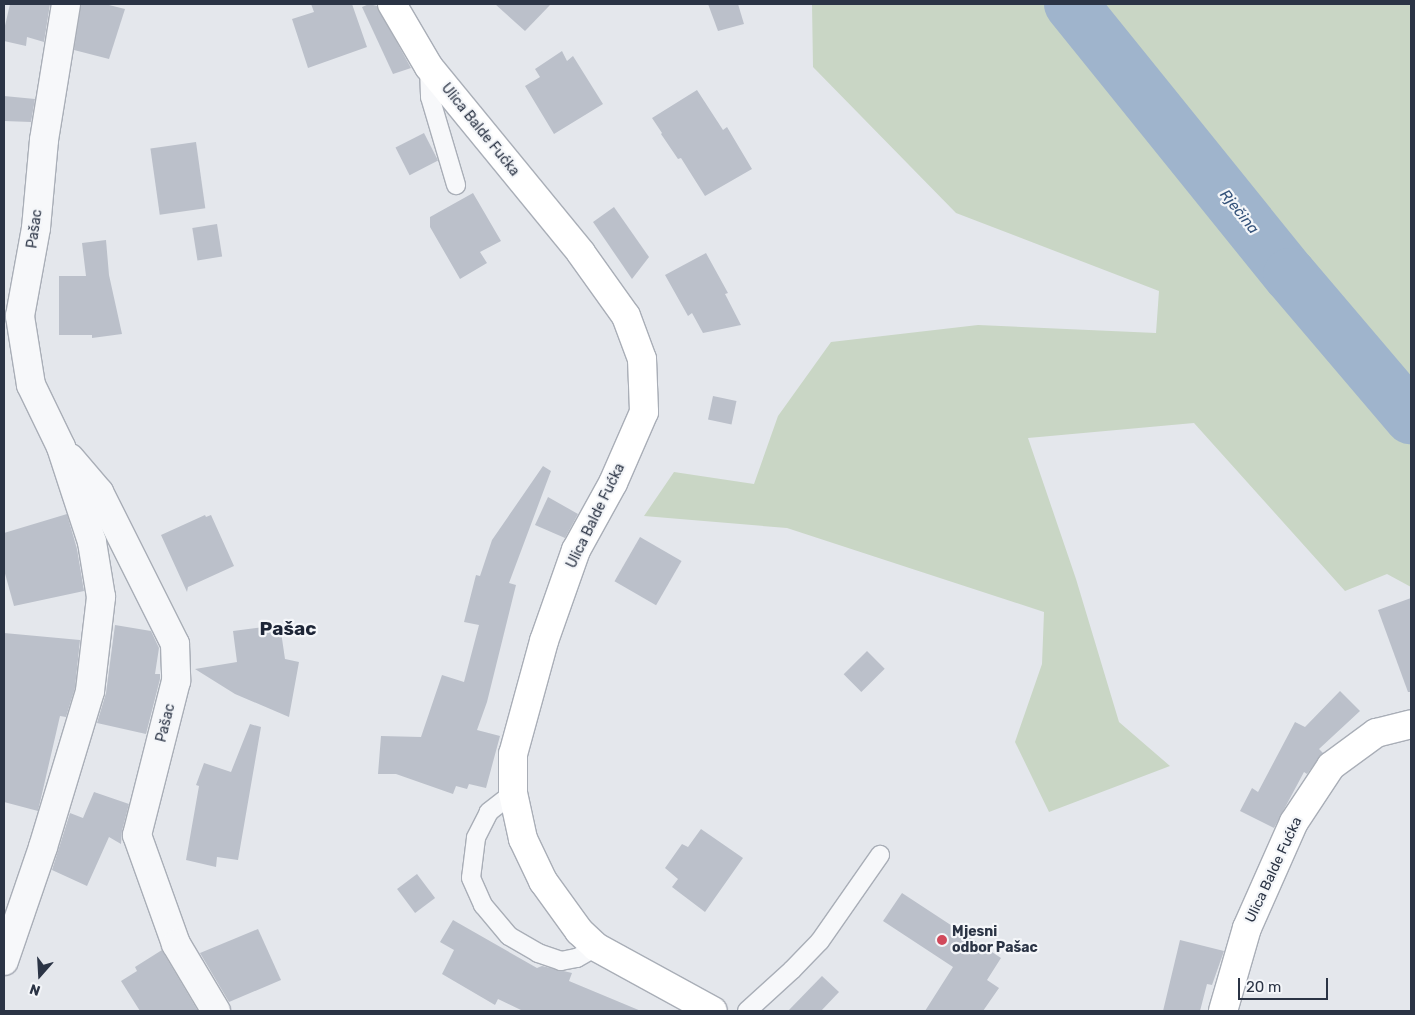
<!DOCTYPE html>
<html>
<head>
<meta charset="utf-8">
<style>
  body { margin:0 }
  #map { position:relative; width:1415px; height:1015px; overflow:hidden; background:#e4e7ec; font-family:Rubik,sans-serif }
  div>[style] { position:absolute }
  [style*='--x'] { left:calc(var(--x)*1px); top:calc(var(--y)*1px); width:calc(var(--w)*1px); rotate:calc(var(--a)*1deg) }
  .green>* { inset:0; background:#c9d6c5 }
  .river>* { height:54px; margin:-27px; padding:0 27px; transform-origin:27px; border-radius:27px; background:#9fb4cc }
  .building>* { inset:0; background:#bbc0ca; transform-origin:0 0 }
  .roads { filter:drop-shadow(1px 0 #a9aeb7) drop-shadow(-1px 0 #a9aeb7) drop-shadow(0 1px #a9aeb7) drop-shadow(0 -1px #a9aeb7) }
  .lane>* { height:18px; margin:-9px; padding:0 9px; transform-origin:9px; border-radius:9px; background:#f7f8fa }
  .street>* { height:28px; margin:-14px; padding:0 14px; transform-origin:14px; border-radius:14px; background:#f7f8fa }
  .secondary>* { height:28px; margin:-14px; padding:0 14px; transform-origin:14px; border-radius:14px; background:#fff }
  .dots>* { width:14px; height:14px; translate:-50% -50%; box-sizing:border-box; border:2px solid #f4f6f9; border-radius:50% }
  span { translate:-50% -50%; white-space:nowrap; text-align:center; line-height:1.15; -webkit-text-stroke:4.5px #f4f6f9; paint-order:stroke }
  .street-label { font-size:14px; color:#2b3445 }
  .poi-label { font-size:14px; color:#2b3445; font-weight:700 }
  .left { translate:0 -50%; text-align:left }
  .water-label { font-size:15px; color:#34527a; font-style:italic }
  .district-label { font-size:19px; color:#1d2536; font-weight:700 }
  .frame { position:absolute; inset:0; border:5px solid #2b3445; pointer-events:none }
  .north { position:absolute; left:15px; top:950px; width:50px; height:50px; -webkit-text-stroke:4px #f4f6f9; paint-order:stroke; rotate:199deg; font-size:14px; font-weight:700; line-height:20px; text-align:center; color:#2b3445 }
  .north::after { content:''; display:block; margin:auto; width:18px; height:22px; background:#2b3445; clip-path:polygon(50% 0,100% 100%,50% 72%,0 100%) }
  .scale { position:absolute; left:1238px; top:978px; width:90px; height:22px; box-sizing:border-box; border:2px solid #2b3445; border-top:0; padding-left:6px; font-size:15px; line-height:18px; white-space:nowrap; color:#2b3445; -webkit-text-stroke:4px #f4f6f9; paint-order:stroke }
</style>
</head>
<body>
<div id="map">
  <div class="green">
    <i style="clip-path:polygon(812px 4px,1411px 4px,1411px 587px,1387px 574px,1345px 591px,1194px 423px,1028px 438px,1076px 579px,1119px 722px,1170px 766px,1049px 812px,1015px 742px,1042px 664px,1044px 612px,787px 528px,644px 516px,674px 472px,754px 484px,778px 416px,831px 342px,978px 325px,1156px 333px,1159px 291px,956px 213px,813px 67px)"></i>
  </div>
  <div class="river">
    <i style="--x:1071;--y:4;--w:348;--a:51.1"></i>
    <i style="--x:1290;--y:275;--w:187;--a:49.6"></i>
  </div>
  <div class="building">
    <i style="clip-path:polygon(10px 4px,50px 4px,44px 42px,27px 37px,26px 46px,4px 41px,4px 30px)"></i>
    <i style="clip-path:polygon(81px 4px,105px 4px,125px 9px,109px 59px,74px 50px)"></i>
    <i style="clip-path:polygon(311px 4px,352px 4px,367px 47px,308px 68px,292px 19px,314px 12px)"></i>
    <i style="clip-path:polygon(369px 4px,377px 6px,411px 68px,393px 74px,362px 7px)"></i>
    <i style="clip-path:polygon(495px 4px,551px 4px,525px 31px)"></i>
    <i style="clip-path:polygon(708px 4px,738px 4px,744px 24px,718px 31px)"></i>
    <i style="clip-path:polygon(562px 51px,567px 61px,573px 56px,603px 104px,554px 134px,525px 86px,540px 77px,535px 69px)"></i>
    <i style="clip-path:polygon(697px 90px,723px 130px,727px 127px,752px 169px,705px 196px,681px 158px,678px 159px,661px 134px,662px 133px,652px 118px)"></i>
    <i style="clip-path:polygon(4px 96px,35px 99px,31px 122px,4px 121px)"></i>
    <i style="left:424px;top:133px;width:31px;height:32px;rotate:63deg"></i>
    <i style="left:196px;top:142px;width:67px;height:46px;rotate:82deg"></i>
    <i style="clip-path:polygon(473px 193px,501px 241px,480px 252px,487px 263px,460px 279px,430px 227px,430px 217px)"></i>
    <i style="clip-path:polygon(614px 207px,649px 257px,632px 279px,593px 222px)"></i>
    <i style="left:217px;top:224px;width:33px;height:25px;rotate:81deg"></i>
    <i style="clip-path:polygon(106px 240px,109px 275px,122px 334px,92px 338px,92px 335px,59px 335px,59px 276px,86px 276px,82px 243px)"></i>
    <i style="clip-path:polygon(706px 253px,728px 293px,725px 294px,741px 325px,703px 333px,692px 313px,688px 316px,665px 275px)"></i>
    <i style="left:713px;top:396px;width:24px;height:24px;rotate:12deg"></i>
    <i style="clip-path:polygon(543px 466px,551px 471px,509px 583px,516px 585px,487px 702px,477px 730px,500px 736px,486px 788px,469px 784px,467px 789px,456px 786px,453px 794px,396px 774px,378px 774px,381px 736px,421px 737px,442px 675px,464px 682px,479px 625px,464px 622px,476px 575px,480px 576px,492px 540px)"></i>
    <i style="clip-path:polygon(548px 497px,578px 514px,565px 538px,535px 525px)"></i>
    <i style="clip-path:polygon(67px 514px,77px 549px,84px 591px,14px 606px,4px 570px,4px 533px)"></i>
    <i style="clip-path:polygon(205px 515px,206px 517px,211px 515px,234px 566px,188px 587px,187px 592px,161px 535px)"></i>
    <i style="left:640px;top:537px;width:48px;height:51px;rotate:30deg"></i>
    <i style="clip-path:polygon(1411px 598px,1411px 692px,1408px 692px,1378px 610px)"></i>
    <i style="clip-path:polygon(115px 625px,151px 631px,159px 648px,155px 674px,160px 674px,160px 679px,146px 734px,97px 723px,106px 693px)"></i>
    <i style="clip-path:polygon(280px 625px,285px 659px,299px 662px,289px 717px,235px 694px,195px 669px,237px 662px,233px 631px)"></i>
    <i style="clip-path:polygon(4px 633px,80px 640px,75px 688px,66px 717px,60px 716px,38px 811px,4px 802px)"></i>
    <i style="left:867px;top:651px;width:25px;height:33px;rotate:45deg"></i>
    <i style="clip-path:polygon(1340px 691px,1360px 711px,1319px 749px,1323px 753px,1307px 774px,1304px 772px,1274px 828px,1240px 811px,1252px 788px,1258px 792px,1295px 722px,1305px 727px)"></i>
    <i style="clip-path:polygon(250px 724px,261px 727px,238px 860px,217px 857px,216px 867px,186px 860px,199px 786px,196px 785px,204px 763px,231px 772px)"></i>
    <i style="clip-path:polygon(94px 792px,129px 804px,122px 831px,121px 844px,109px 837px,87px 886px,52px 870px,70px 813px,83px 818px)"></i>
    <i style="clip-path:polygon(701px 829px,743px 858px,705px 912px,672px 887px,678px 879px,665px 868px,682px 844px,688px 847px)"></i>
    <i style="left:417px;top:874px;width:30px;height:25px;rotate:53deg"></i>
    <i style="clip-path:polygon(902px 893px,1001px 958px,987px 980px,999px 988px,983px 1011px,925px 1011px,953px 967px,883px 921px)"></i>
    <i style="clip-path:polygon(453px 920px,537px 968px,542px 966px,572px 973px,569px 981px,641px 1011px,523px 1011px,498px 999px,495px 1005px,442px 974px,454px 950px,440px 942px)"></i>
    <i style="clip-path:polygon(258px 929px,281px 980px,229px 1002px,200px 953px)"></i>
    <i style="clip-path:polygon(1180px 940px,1224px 951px,1212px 985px,1207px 984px,1200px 1011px,1163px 1011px)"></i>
    <i style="clip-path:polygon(162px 950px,163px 952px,198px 1011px,140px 1011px,121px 981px,137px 971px,135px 967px)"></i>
    <i style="clip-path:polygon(822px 976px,839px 992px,821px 1011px,788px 1011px)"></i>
  </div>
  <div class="roads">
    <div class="lane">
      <i style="--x:429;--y:67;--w:30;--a:88"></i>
      <i style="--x:430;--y:97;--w:92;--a:73.5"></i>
      <i style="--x:513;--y:793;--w:31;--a:142"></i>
      <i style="--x:489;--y:812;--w:29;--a:117"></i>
      <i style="--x:476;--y:838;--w:40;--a:97.1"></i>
      <i style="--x:471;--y:878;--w:30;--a:66"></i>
      <i style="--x:483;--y:905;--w:40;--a:50"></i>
      <i style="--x:509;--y:936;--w:34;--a:30"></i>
      <i style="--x:538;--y:953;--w:24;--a:19"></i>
      <i style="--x:561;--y:961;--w:16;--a:-11"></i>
      <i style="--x:577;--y:958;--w:22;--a:-30"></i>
      <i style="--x:747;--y:1011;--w:61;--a:-42.3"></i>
      <i style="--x:792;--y:970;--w:40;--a:-46"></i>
      <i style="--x:820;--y:941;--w:105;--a:-55.1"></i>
    </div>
    <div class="street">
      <i style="--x:70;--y:458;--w:45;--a:49.5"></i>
      <i style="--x:99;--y:492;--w:170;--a:63.4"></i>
      <i style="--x:175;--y:644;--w:37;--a:88"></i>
      <i style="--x:176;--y:681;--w:159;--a:104.2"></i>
      <i style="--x:137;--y:835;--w:116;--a:70.3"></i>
      <i style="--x:176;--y:944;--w:78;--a:59.2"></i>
      <i style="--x:4;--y:961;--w:120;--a:-71.1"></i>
      <i style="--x:43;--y:847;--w:163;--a:-73.2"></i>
      <i style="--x:90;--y:691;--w:95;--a:-83.3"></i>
      <i style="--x:101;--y:597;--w:56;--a:-99.3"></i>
      <i style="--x:92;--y:542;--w:100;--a:-108.1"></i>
      <i style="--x:61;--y:447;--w:69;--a:-115.8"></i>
      <i style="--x:31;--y:385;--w:70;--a:-99.1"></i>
      <i style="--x:20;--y:316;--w:89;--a:-79.7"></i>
      <i style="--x:36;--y:228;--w:88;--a:-84.8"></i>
      <i style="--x:44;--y:140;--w:138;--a:-80.8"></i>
    </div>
    <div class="secondary">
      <i style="--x:392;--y:4;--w:73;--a:59.6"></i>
      <i style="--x:429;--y:67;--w:240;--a:50.7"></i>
      <i style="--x:581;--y:253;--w:77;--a:54.5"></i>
      <i style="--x:626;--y:316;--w:46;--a:69.6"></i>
      <i style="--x:642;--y:359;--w:53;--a:87.8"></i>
      <i style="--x:644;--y:412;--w:77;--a:113.6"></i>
      <i style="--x:613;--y:483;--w:77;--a:118.9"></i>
      <i style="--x:576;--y:550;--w:96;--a:109.4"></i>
      <i style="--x:544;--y:641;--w:117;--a:105.3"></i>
      <i style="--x:513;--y:754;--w:39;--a:90"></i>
      <i style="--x:513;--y:793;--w:47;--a:77.7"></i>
      <i style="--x:523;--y:839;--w:47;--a:64.5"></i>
      <i style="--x:543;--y:881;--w:62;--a:54.2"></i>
      <i style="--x:579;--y:931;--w:23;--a:43"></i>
      <i style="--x:596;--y:947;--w:133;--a:28.7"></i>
      <i style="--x:1223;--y:1011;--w:86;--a:-73.9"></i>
      <i style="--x:1247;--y:928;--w:116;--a:-66.1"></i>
      <i style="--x:1294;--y:822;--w:67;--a:-56.5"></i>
      <i style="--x:1331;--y:766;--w:56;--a:-36.3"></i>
      <i style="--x:1376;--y:733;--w:36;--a:-14"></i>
    </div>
  </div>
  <div class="dots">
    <i style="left:942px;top:940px;background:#d1495b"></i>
  </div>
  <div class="street-label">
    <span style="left:480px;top:130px;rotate:51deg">Ulica Balde Fućka</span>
    <span style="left:35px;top:229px;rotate:-82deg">Pašac</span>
    <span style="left:596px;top:516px;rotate:-64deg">Ulica Balde Fućka</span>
    <span style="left:166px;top:723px;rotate:-76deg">Pašac</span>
    <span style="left:1274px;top:870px;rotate:-65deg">Ulica Balde Fućka</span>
  </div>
  <div class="poi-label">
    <span class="left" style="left:952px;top:940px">Mjesni<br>odbor Pašac</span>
  </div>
  <div class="water-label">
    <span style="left:1239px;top:212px;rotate:51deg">Rječina</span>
  </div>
  <div class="district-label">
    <span style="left:288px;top:629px">Pašac</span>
  </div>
  <div class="frame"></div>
  <div class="north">N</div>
  <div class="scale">20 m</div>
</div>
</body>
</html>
